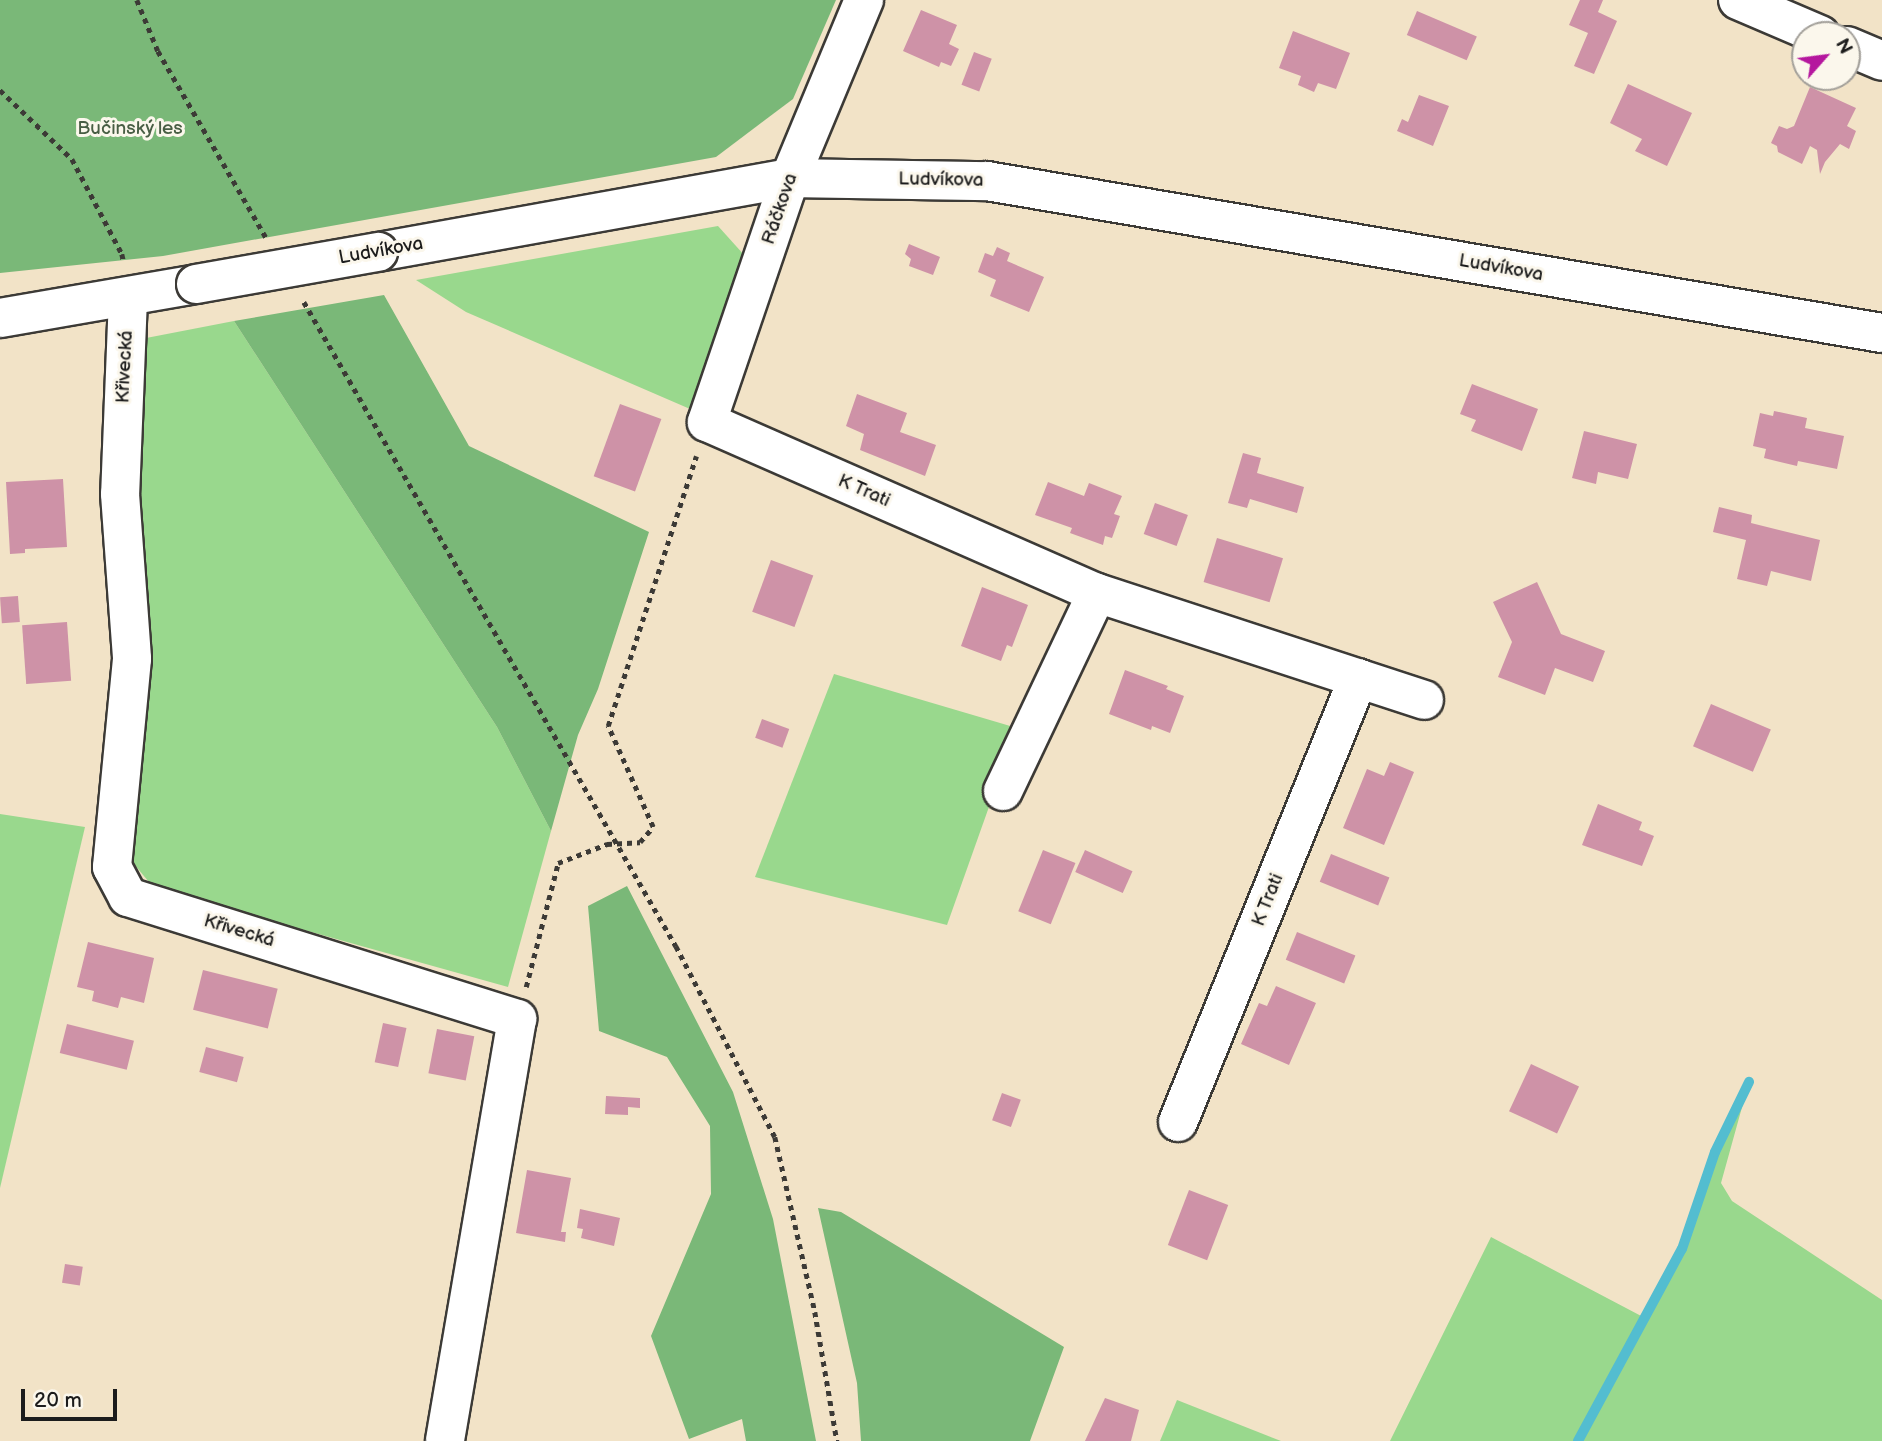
<!DOCTYPE html>
<html>
<head>
<meta charset="utf-8">
<style>
  body { margin:0 }
  #map { position:relative; width:1882px; height:1441px; overflow:hidden; background:#f2e3c7; font-family:"Balsamiq Sans",sans-serif }
  div>[style] { position:absolute }
  [style*='--x'] { left:calc(var(--x)*1px); top:calc(var(--y)*1px); width:calc(var(--w)*1px); rotate:calc(var(--a)*1deg) }
  .green>* { inset:0; background:#99d88d }
  .forest>* { inset:0; background:#7ab878 }
  .stream>* { height:10px; margin:-5px; padding:0 5px; transform-origin:5px; border-radius:5px; background:#53bdd0 }
  .building>* { inset:0; background:#ce92a7; transform-origin:0 0 }
  .path>* { height:4.5px; margin-top:-2.25px; transform-origin:0; background:repeating-linear-gradient(90deg,#3c3a36 0 5px,transparent 0 10px) }
  .roads { filter:drop-shadow(2px 0 #3c3a36) drop-shadow(-2px 0 #3c3a36) drop-shadow(0 2px #3c3a36) drop-shadow(0 -2px #3c3a36) }
  .minor>* { height:38px; margin:-19px; padding:0 19px; transform-origin:19px; border-radius:19px; background:#fff }
  .tertiary>* { height:38px; margin:-19px; padding:0 19px; transform-origin:19px; border-radius:19px; background:#fff }
  .bridges { filter:drop-shadow(2px 0 #3c3a36) drop-shadow(-2px 0 #3c3a36) drop-shadow(0 2px #3c3a36) drop-shadow(0 -2px #3c3a36) }
  .tertiary-bridge>* { height:38px; margin:-19px; padding:0 19px; transform-origin:19px; border-radius:19px; background:#fff }
  span { translate:-50% -50%; white-space:nowrap; text-align:center; line-height:1.15; -webkit-text-stroke:6px #fbf7ec; paint-order:stroke }
  .park-label { font-size:19px; color:#485e44 }
  .street-label { font-size:19px; color:#1c1c1c }
  .north { position:absolute; left:1791px; top:21px; width:70px; height:70px; box-sizing:border-box; background:#fbf7ec; border:2px solid #a29f99; border-radius:50%; rotate:62deg; font-size:19px; font-weight:700; line-height:28px; text-align:center; color:#1c1c1c }
  .north::after { content:''; display:block; margin:auto; width:24px; height:32px; background:#b5179e; clip-path:polygon(50% 0,100% 100%,50% 72%,0 100%) }
  .scale { position:absolute; left:21px; top:1389px; width:96px; height:32px; box-sizing:border-box; border:4px solid #1c1c1c; border-top:0; padding-left:9px; font-size:21px; line-height:24px; white-space:nowrap; color:#1c1c1c; -webkit-text-stroke:5px #fbf7ec; paint-order:stroke }
</style>
</head>
<body>
<div id="map">
  <div class="green">
    <i style="clip-path:polygon(718px 226px,754px 266px,697px 412px,466px 312px,416px 280px)"></i>
    <i style="clip-path:polygon(234px 321px,497px 727px,551px 831px,508px 987px,154px 888px,128px 857px,141px 339px)"></i>
    <i style="clip-path:polygon(834px 674px,1017px 728px,947px 925px,755px 877px)"></i>
    <i style="clip-path:polygon(0 814px,85px 827px,0 1188px)"></i>
    <i style="clip-path:polygon(1749px 1082px,1721px 1183px,1732px 1201px,1882px 1300px,1882px 1441px,1390px 1441px,1491px 1237px,1645px 1318px,1682px 1249px,1715px 1152px)"></i>
    <i style="clip-path:polygon(1177px 1400px,1281px 1441px,1160px 1441px)"></i>
  </div>
  <div class="forest">
    <i style="clip-path:polygon(0 0,836px 0,793px 99px,716px 157px,163px 256px,0 273px)"></i>
    <i style="clip-path:polygon(384px 295px,469px 446px,649px 532px,598px 689px,578px 735px,551px 831px,497px 727px,234px 321px)"></i>
    <i style="clip-path:polygon(627px 886px,733px 1092px,773px 1219px,816px 1441px,746px 1441px,742px 1419px,689px 1439px,651px 1336px,711px 1194px,710px 1126px,667px 1057px,599px 1031px,588px 906px)"></i>
    <i style="clip-path:polygon(818px 1208px,841px 1212px,1064px 1347px,1030px 1441px,861px 1441px,857px 1383px)"></i>
  </div>
  <div class="stream">
    <i style="--x:1578;--y:1441;--w:218;--a:-61.6"></i>
    <i style="--x:1682;--y:1249;--w:102;--a:-71.2"></i>
    <i style="--x:1715;--y:1152;--w:78;--a:-64.1"></i>
  </div>
  <div class="building">
    <i style="clip-path:polygon(1580px 0,1603px 0,1598px 12px,1617px 21px,1594px 74px,1574px 66px,1588px 33px,1569px 25px)"></i>
    <i style="clip-path:polygon(921px 10px,957px 25px,949px 44px,959px 49px,951px 66px,941px 62px,939px 67px,903px 51px)"></i>
    <i style="left:1417px;top:11px;width:65px;height:26px;rotate:23deg"></i>
    <i style="clip-path:polygon(1293px 31px,1350px 53px,1336px 89px,1318px 83px,1314px 92px,1298px 85px,1301px 76px,1279px 68px)"></i>
    <i style="left:974px;top:52px;width:19px;height:35px;rotate:21deg"></i>
    <i style="clip-path:polygon(1628px 84px,1692px 113px,1667px 166px,1635px 151px,1642px 139px,1610px 123px)"></i>
    <i style="clip-path:polygon(1810px 87px,1856px 108px,1847px 126px,1856px 131px,1849px 149px,1840px 144px,1825px 162px,1820px 174px,1817px 150px,1810px 146px,1802px 164px,1778px 152px,1777px 146px,1771px 143px,1779px 126px,1787px 129px,1794px 126px)"></i>
    <i style="clip-path:polygon(1419px 95px,1449px 106px,1433px 146px,1397px 131px,1402px 119px,1408px 122px)"></i>
    <i style="clip-path:polygon(909px 244px,940px 257px,933px 275px,909px 266px,911px 259px,905px 254px)"></i>
    <i style="clip-path:polygon(997px 247px,1010px 253px,1007px 261px,1044px 277px,1029px 312px,990px 296px,996px 280px,978px 272px,985px 253px,993px 256px)"></i>
    <i style="clip-path:polygon(1472px 384px,1538px 409px,1522px 451px,1471px 431px,1476px 420px,1460px 414px)"></i>
    <i style="clip-path:polygon(857px 394px,907px 413px,900px 432px,936px 445px,925px 476px,860px 450px,864px 434px,846px 426px)"></i>
    <i style="left:620px;top:404px;width:44px;height:77px;rotate:20deg"></i>
    <i style="clip-path:polygon(1774px 411px,1807px 418px,1805px 428px,1844px 436px,1837px 469px,1798px 461px,1797px 466px,1764px 458px,1766px 449px,1753px 446px,1760px 413px,1773px 416px)"></i>
    <i style="clip-path:polygon(1584px 431px,1637px 444px,1628px 479px,1598px 472px,1596px 484px,1572px 478px)"></i>
    <i style="clip-path:polygon(1243px 453px,1261px 458px,1257px 473px,1304px 487px,1297px 513px,1250px 499px,1247px 508px,1228px 503px)"></i>
    <i style="clip-path:polygon(63px 479px,67px 547px,25px 549px,25px 553px,10px 554px,6px 482px)"></i>
    <i style="clip-path:polygon(1048px 482px,1084px 496px,1089px 483px,1122px 496px,1114px 514px,1120px 516px,1112px 538px,1105px 536px,1103px 545px,1070px 533px,1072px 528px,1035px 515px)"></i>
    <i style="left:1155px;top:503px;width:35px;height:33px;rotate:20deg"></i>
    <i style="clip-path:polygon(1719px 507px,1752px 515px,1751px 523px,1820px 540px,1811px 581px,1771px 571px,1767px 586px,1737px 579px,1746px 540px,1713px 532px)"></i>
    <i style="left:1217px;top:538px;width:69px;height:46px;rotate:17deg"></i>
    <i style="left:771px;top:560px;width:45px;height:55px;rotate:20deg"></i>
    <i style="clip-path:polygon(1537px 582px,1561px 634px,1605px 651px,1593px 682px,1555px 668px,1545px 695px,1498px 677px,1512px 642px,1493px 602px)"></i>
    <i style="clip-path:polygon(982px 587px,1028px 605px,1012px 647px,1007px 645px,1001px 661px,961px 646px)"></i>
    <i style="left:18px;top:596px;width:26px;height:18px;rotate:86deg"></i>
    <i style="left:67px;top:622px;width:59px;height:45px;rotate:86deg"></i>
    <i style="clip-path:polygon(1125px 670px,1168px 686px,1166px 689px,1184px 696px,1170px 733px,1152px 726px,1151px 730px,1109px 714px)"></i>
    <i style="left:1711px;top:704px;width:65px;height:46px;rotate:23deg"></i>
    <i style="left:762px;top:719px;width:29px;height:20px;rotate:20deg"></i>
    <i style="clip-path:polygon(1390px 762px,1414px 772px,1384px 845px,1343px 828px,1367px 769px,1384px 776px)"></i>
    <i style="clip-path:polygon(1598px 804px,1642px 822px,1639px 830px,1654px 836px,1642px 866px,1582px 845px)"></i>
    <i style="left:1043px;top:850px;width:35px;height:66px;rotate:22deg"></i>
    <i style="left:1085px;top:850px;width:52px;height:24px;rotate:24deg"></i>
    <i style="left:1331px;top:854px;width:63px;height:30px;rotate:22deg"></i>
    <i style="left:1297px;top:932px;width:63px;height:30px;rotate:22deg"></i>
    <i style="clip-path:polygon(88px 942px,154px 958px,144px 1003px,121px 997px,118px 1008px,92px 1001px,94px 991px,77px 987px)"></i>
    <i style="left:203px;top:970px;width:77px;height:41px;rotate:14deg"></i>
    <i style="clip-path:polygon(1276px 986px,1316px 1003px,1289px 1065px,1241px 1044px,1259px 1003px,1267px 1006px)"></i>
    <i style="left:383px;top:1023px;width:24px;height:40px;rotate:12deg"></i>
    <i style="left:67px;top:1024px;width:69px;height:30px;rotate:14deg"></i>
    <i style="left:437px;top:1029px;width:38px;height:45px;rotate:11deg"></i>
    <i style="left:206px;top:1047px;width:39px;height:26px;rotate:15deg"></i>
    <i style="left:1531px;top:1064px;width:53px;height:52px;rotate:25deg"></i>
    <i style="left:1002px;top:1093px;width:20px;height:29px;rotate:20deg"></i>
    <i style="clip-path:polygon(606px 1096px,640px 1098px,640px 1108px,628px 1107px,628px 1115px,605px 1114px)"></i>
    <i style="clip-path:polygon(527px 1170px,571px 1178px,561px 1232px,566px 1232px,565px 1242px,516px 1233px)"></i>
    <i style="left:1189px;top:1190px;width:42px;height:59px;rotate:21deg"></i>
    <i style="clip-path:polygon(580px 1209px,620px 1218px,614px 1246px,581px 1238px,583px 1229px,577px 1228px)"></i>
    <i style="left:65px;top:1264px;width:18px;height:19px;rotate:9deg"></i>
    <i style="clip-path:polygon(1105px 1398px,1139px 1410px,1131px 1441px,1085px 1441px)"></i>
  </div>
  <div class="path">
    <i style="--x:137;--y:0;--w:55;--a:67.6"></i>
    <i style="--x:158;--y:51;--w:215;--a:59.9"></i>
    <i style="--x:0;--y:90;--w:100;--a:43.8"></i>
    <i style="--x:72;--y:159;--w:107;--a:62.2"></i>
    <i style="--x:122;--y:254;--w:9;--a:77"></i>
    <i style="--x:304;--y:302;--w:744;--a:59.99"></i>
    <i style="--x:676;--y:946;--w:215;--a:62.6"></i>
    <i style="--x:775;--y:1137;--w:180;--a:77.1"></i>
    <i style="--x:815;--y:1312;--w:131;--a:80.3"></i>
    <i style="--x:526;--y:987;--w:128;--a:-75.5"></i>
    <i style="--x:558;--y:863;--w:53;--a:-21.2"></i>
    <i style="--x:607;--y:844;--w:33;--a:-3"></i>
    <i style="--x:640;--y:842;--w:20;--a:-49"></i>
    <i style="--x:653;--y:827;--w:111;--a:-114"></i>
    <i style="--x:608;--y:726;--w:284;--a:-71.9"></i>
  </div>
  <div class="roads">
    <div class="minor">
      <i style="--x:864;--y:0;--w:193;--a:112.6"></i>
      <i style="--x:790;--y:178;--w:258;--a:108.8"></i>
      <i style="--x:707;--y:422;--w:426;--a:23.7"></i>
      <i style="--x:1097;--y:593;--w:344;--a:18.1"></i>
      <i style="--x:1738;--y:0;--w:89;--a:23.1"></i>
      <i style="--x:1847;--y:46;--w:38;--a:23"></i>
      <i style="--x:128;--y:298;--w:196;--a:92.3"></i>
      <i style="--x:120;--y:494;--w:165;--a:85.8"></i>
      <i style="--x:132;--y:659;--w:209;--a:95.5"></i>
      <i style="--x:112;--y:867;--w:34;--a:62"></i>
      <i style="--x:128;--y:897;--w:408;--a:17.4"></i>
      <i style="--x:517;--y:1019;--w:428;--a:99.7"></i>
      <i style="--x:1003;--y:791;--w:219;--a:-64.6"></i>
      <i style="--x:1178;--y:1122;--w:479;--a:-67.9"></i>
    </div>
    <div class="tertiary">
      <i style="--x:378;--y:252;--w:419;--a:-10.2"></i>
      <i style="--x:790;--y:178;--w:197;--a:0.9"></i>
      <i style="--x:987;--y:181;--w:908;--a:9.64"></i>
      <i style="--x:0;--y:318;--w:199;--a:-9.8"></i>
    </div>
  </div>
  <div class="bridges">
    <div class="tertiary-bridge">
      <i style="--x:196;--y:284;--w:185;--a:-10"></i>
    </div>
  </div>
  <div class="park-label">
    <span style="left:130px;top:129px">Bučinský les</span>
  </div>
  <div class="street-label">
    <span style="left:941px;top:180px;rotate:1deg">Ludvíkova</span>
    <span style="left:780px;top:209px;rotate:-71deg">Ráčkova</span>
    <span style="left:381px;top:251px;rotate:-10deg">Ludvíkova</span>
    <span style="left:1501px;top:268px;rotate:10deg">Ludvíkova</span>
    <span style="left:125px;top:367px;rotate:-87deg">Křivecká</span>
    <span style="left:864px;top:491px;rotate:24deg">K Trati</span>
    <span style="left:1268px;top:900px;rotate:-68deg">K Trati</span>
    <span style="left:239px;top:931px;rotate:17deg">Křivecká</span>
  </div>
  <div class="north">N</div>
  <div class="scale">20 m</div>
</div>
</body>
</html>
